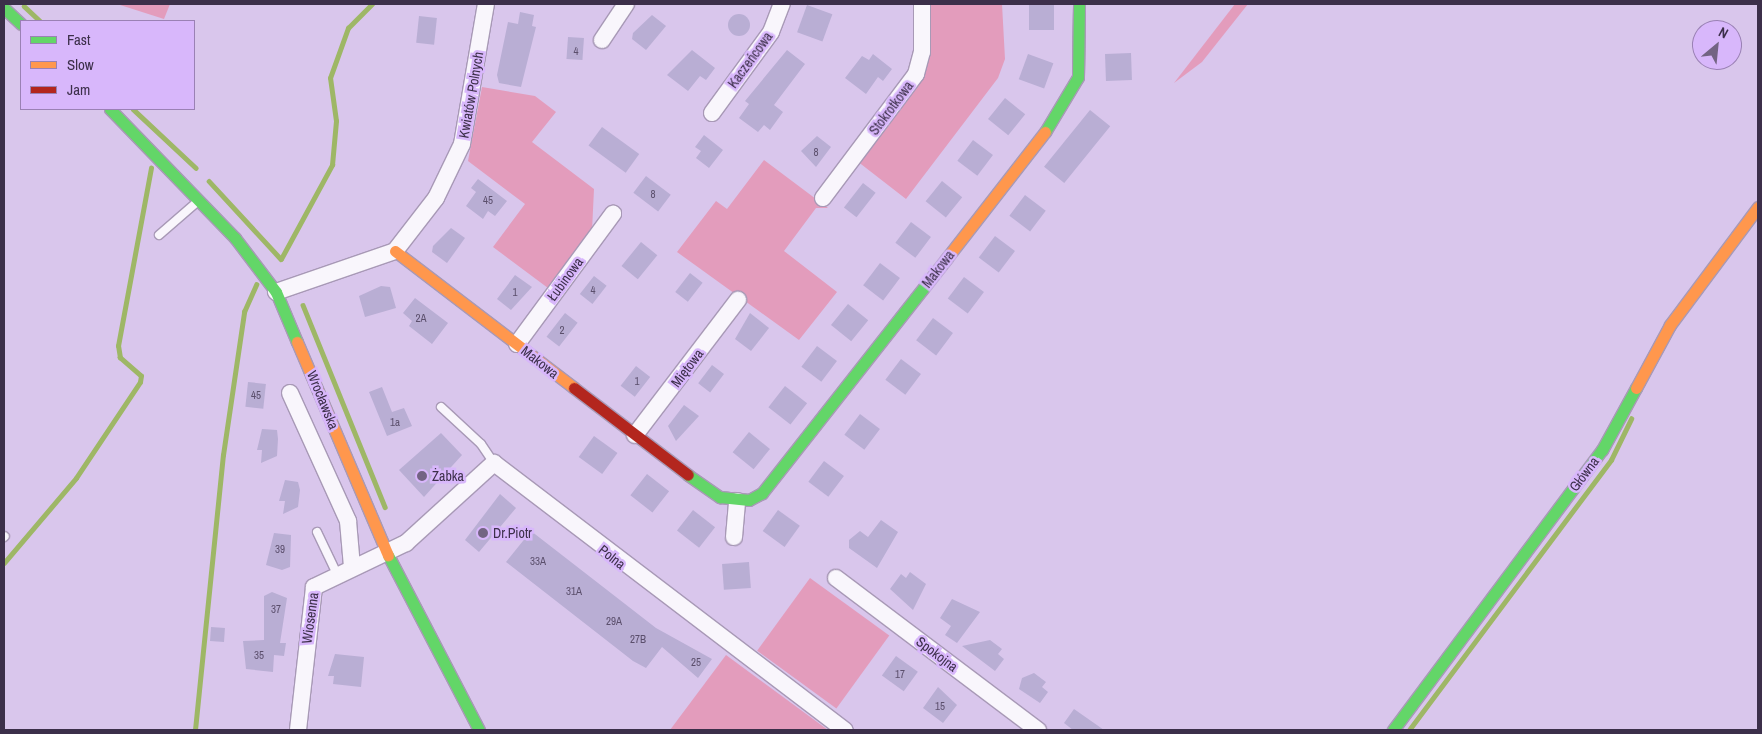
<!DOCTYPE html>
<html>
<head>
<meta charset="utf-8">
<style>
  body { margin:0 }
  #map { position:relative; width:1762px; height:734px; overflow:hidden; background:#d9c6ec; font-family:"Archivo Narrow",sans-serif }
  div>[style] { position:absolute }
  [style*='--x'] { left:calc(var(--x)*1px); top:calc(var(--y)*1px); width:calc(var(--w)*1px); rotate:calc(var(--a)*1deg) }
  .green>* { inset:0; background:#e39cbc; transform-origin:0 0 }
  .stream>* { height:4.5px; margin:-2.25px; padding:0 2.25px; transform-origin:2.25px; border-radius:2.25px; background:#9eb766 }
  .building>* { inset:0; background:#b9aed4; transform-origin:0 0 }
  .round { border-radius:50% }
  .roads { filter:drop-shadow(1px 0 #a899b6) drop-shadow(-1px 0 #a899b6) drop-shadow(0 1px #a899b6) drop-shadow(0 -1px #a899b6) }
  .lane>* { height:8px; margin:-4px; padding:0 4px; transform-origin:4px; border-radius:4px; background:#f9f6fc }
  .street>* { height:16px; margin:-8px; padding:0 8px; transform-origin:8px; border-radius:8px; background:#f9f6fc }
  .fast>* { height:11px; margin:-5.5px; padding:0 5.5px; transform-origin:5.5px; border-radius:5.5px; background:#63d668 }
  .slow>* { height:11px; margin:-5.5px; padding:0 5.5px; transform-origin:5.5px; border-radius:5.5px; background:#ff974d }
  .jam>* { height:11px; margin:-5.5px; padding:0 5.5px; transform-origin:5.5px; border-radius:5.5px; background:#b3261e }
  .dots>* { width:14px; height:14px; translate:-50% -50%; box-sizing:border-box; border:2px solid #d8b7fb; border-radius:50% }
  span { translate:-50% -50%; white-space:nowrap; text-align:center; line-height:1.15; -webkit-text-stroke:5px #d8b7fb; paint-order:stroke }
  .number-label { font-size:11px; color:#5b4f6c }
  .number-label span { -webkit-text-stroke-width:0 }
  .street-label { font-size:14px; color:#3c2f4a }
  .poi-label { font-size:14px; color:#3c2f4a }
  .left { translate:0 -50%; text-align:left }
  .frame { position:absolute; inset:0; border:5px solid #3c2f4a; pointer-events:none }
  .legend { position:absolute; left:20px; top:20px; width:175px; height:90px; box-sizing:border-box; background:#d8b7fb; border:1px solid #9a81b4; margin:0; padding:6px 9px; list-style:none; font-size:15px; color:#3c2f4a }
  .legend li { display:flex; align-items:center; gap:10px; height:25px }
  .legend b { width:25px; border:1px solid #9a81b4 }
  .north { position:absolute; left:1692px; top:20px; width:50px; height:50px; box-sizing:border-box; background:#d8b7fb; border:1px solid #9a81b4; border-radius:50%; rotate:28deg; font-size:14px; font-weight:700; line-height:20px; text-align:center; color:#3c2f4a }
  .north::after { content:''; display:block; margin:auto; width:18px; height:22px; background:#736483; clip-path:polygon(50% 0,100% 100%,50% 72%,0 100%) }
</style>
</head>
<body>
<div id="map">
  <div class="green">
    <i style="clip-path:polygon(117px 4px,170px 4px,164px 19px)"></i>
    <i style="clip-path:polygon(929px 4px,1002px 4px,1005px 59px,998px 78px,906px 199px,857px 161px,922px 76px)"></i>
    <i style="clip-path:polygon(1235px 4px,1248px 4px,1202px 62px,1174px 83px)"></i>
    <i style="clip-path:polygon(482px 87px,535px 96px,556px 112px,532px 142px,594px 189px,592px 231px,548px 288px,493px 247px,525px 204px,468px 161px)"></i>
    <i style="clip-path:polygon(764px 160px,828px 208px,816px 208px,784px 251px,837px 292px,799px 340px,677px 252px,716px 201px,727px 209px)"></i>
    <i style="left:810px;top:578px;width:98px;height:90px;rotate:36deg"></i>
    <i style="clip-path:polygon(726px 655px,828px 730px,670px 730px)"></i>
  </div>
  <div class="stream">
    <i style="--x:24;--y:6;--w:22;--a:43"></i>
    <i style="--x:133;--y:109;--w:86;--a:43.1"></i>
    <i style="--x:209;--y:181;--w:106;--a:47.3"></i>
    <i style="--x:281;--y:259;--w:107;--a:-61.5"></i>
    <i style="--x:332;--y:165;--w:44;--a:-84.8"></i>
    <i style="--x:336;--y:121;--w:43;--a:-97.9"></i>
    <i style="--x:330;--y:78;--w:53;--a:-70.2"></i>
    <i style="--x:348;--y:28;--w:34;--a:-45"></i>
    <i style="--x:303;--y:305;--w:218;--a:67.9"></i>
    <i style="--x:4;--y:563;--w:111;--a:-49.7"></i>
    <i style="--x:76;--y:478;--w:115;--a:-56.3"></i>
    <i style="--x:140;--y:382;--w:6;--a:-81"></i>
    <i style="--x:141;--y:376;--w:28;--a:-139"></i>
    <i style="--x:120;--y:358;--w:12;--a:-99"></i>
    <i style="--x:118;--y:346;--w:181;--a:-79.5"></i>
    <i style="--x:195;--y:730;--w:276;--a:-84.2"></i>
    <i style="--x:223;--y:455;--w:145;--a:-81.6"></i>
    <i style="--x:244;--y:312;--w:30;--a:-66"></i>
    <i style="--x:1409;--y:730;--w:337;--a:-53.2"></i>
    <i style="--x:1611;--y:460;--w:46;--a:-64"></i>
  </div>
  <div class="building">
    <i style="left:1029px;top:4px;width:25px;height:26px"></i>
    <i style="left:807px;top:5px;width:27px;height:29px;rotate:20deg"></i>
    <i style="clip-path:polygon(520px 12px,534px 15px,532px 26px,536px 27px,521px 87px,499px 83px,497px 75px,508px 22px,518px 24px)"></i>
    <i class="round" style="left:728px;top:14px;width:22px;height:22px"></i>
    <i style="clip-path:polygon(652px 15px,666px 26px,646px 50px,632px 39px,633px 33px)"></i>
    <i style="left:419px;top:16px;width:18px;height:27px;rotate:6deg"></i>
    <i style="left:568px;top:37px;width:16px;height:22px;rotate:4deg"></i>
    <i style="clip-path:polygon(692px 50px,715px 68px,706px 80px,700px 76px,688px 91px,667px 75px)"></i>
    <i style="clip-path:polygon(787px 50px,805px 64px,774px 105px,783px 112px,770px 130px,764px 125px,758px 132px,739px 118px,749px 104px,745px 101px)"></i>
    <i style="left:1131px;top:53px;width:27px;height:26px;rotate:88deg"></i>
    <i style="clip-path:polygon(873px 54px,892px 69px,883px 81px,878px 77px,866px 94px,845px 78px,862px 56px,869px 60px)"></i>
    <i style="left:1028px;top:54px;width:27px;height:27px;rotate:20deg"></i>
    <i style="left:1005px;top:98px;width:26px;height:27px;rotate:39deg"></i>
    <i style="left:1090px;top:110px;width:26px;height:73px;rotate:39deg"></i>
    <i style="left:602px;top:127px;width:46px;height:23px;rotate:36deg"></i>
    <i style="clip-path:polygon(704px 135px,723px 150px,709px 168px,696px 158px,701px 151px,695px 147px)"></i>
    <i style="clip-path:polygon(817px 136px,831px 147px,816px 167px,801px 151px)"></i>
    <i style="left:973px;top:140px;width:25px;height:26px;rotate:37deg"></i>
    <i style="left:646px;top:176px;width:31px;height:21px;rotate:37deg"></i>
    <i style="clip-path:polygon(478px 179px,507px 201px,495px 216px,488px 211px,483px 219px,466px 206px,476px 192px,471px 188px)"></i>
    <i style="left:942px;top:181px;width:26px;height:26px;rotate:39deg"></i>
    <i style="left:863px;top:183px;width:16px;height:31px;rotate:38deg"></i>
    <i style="left:1025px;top:195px;width:26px;height:26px;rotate:37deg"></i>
    <i style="left:911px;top:222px;width:25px;height:26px;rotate:37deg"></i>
    <i style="clip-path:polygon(451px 228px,465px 238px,447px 263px,432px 252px,433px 246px)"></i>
    <i style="left:995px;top:236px;width:25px;height:27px;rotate:37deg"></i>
    <i style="left:641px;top:242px;width:21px;height:31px;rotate:39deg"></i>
    <i style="left:880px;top:263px;width:25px;height:28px;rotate:37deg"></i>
    <i style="left:690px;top:273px;width:16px;height:24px;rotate:38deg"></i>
    <i style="clip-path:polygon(515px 275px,532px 287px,511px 310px,497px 299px)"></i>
    <i style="left:594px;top:276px;width:16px;height:23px;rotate:38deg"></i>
    <i style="left:964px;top:277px;width:25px;height:27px;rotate:37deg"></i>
    <i style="clip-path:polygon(381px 286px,390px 287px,396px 308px,365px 317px,359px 296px)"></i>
    <i style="clip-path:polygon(415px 298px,448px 323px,432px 344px,409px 326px,412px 321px,403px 313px)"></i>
    <i style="left:848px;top:304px;width:26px;height:27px;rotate:39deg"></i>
    <i style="left:565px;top:313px;width:16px;height:30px;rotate:38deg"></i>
    <i style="clip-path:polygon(750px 313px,769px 328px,751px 351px,735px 339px)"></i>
    <i style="left:933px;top:318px;width:25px;height:28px;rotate:37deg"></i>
    <i style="left:817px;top:346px;width:25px;height:26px;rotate:37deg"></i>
    <i style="left:901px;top:359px;width:25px;height:26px;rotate:37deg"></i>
    <i style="left:712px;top:365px;width:15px;height:23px;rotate:37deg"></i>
    <i style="left:636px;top:366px;width:18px;height:25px;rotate:38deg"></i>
    <i style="left:248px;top:382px;width:18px;height:25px;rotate:6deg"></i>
    <i style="left:785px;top:386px;width:28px;height:27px;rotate:38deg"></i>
    <i style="clip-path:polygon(382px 387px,392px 412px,404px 408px,412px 426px,387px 436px,369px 392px)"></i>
    <i style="clip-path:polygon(684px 405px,699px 416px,676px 441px,668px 426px)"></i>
    <i style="left:860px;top:414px;width:25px;height:26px;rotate:37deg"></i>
    <i style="clip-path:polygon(262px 429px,277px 430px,278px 439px,277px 456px,261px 463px,262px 450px,257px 450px)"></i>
    <i style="left:749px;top:432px;width:27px;height:26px;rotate:39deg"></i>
    <i style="clip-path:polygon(441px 433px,462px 455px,424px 497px,399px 470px)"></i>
    <i style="left:594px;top:436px;width:29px;height:26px;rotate:36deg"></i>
    <i style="left:824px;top:461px;width:25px;height:26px;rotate:37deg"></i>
    <i style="left:647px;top:474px;width:28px;height:27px;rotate:38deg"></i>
    <i style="clip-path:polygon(285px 480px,298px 482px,300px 490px,298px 507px,283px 514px,285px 501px,279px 501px)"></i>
    <i style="clip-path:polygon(500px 494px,516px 508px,479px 552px,465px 540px)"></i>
    <i style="left:693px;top:510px;width:28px;height:26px;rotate:38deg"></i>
    <i style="left:778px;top:510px;width:27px;height:26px;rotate:36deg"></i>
    <i style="clip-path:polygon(881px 520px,898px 532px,877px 568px,849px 548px,849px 540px,860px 531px,868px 537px)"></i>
    <i style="clip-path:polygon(531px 531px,656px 628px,712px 659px,698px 678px,662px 647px,646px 668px,633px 661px,506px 562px)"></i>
    <i style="clip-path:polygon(274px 533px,291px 535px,290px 567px,282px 570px,266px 565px)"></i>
    <i style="left:749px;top:562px;width:26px;height:27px;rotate:86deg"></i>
    <i style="clip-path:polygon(910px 572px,926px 584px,913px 610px,890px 589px,901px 574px,906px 578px)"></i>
    <i style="clip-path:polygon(272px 592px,287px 598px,280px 643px,286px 643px,284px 656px,274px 655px,273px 672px,246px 669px,243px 641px,264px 640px,264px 596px)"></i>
    <i style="clip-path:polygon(952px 599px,980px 612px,957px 643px,945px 635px,951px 626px,940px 618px)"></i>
    <i style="left:211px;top:627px;width:14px;height:14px;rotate:4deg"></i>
    <i style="clip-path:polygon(990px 640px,1002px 649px,998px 654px,1004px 659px,995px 671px,962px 646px)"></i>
    <i style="clip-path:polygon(335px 654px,364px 657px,361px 687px,333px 684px,334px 676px,328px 676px)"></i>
    <i style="left:896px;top:656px;width:27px;height:24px;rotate:36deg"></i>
    <i style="clip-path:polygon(1034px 673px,1046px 682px,1042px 687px,1048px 692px,1040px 703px,1019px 689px,1022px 678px)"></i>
    <i style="clip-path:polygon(938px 687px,957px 705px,943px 723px,923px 708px)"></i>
    <i style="clip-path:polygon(1074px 709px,1104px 730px,1073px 730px,1064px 723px)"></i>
  </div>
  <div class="roads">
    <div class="lane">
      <i style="--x:159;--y:235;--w:50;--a:-41"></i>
      <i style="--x:441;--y:407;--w:54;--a:42.8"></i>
      <i style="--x:481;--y:444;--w:23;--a:56"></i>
      <i style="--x:317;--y:532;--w:47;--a:64.5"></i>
      <i style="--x:4;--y:537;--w:1;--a:-45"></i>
    </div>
    <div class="street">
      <i style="--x:602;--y:40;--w:43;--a:-56.3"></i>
      <i style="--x:712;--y:113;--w:100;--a:-53.9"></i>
      <i style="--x:771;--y:32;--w:30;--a:-69"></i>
      <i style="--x:823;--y:198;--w:155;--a:-53.1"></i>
      <i style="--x:916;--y:74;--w:23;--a:-75"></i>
      <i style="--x:922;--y:52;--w:48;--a:-90"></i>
      <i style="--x:276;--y:292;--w:126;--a:-19"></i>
      <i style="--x:395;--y:251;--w:67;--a:-52.3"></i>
      <i style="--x:436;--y:198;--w:60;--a:-64.3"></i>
      <i style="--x:462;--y:144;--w:142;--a:-80.3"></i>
      <i style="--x:517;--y:344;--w:162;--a:-53.6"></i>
      <i style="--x:290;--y:393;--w:141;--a:65.6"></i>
      <i style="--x:348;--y:521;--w:46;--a:85"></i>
      <i style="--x:635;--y:435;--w:170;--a:-52.7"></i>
      <i style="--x:734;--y:537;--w:36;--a:-85"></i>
      <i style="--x:836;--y:578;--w:253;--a:37"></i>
      <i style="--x:298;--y:730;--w:144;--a:-83.6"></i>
      <i style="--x:314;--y:587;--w:102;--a:-25.6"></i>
      <i style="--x:406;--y:543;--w:119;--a:-42.3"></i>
      <i style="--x:494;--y:463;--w:441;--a:37.3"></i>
    </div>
    <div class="fast">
      <i style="--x:4;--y:8;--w:23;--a:43"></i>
      <i style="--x:110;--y:109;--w:180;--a:45.9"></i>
      <i style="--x:235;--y:238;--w:68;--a:52.8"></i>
      <i style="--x:276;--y:292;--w:54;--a:67.2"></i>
      <i style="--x:1045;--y:132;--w:64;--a:-59"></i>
      <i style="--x:1078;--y:77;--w:73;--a:-89.2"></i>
      <i style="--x:688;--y:475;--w:39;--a:35"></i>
      <i style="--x:720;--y:497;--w:29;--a:6"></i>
      <i style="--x:749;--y:500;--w:15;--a:-28"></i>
      <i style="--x:762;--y:493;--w:298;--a:-51.8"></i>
      <i style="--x:388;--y:555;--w:197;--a:62.5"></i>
      <i style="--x:1393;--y:730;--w:349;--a:-53.3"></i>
      <i style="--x:1602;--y:450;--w:71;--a:-61.3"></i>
    </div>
    <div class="slow">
      <i style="--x:395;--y:251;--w:225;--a:37.4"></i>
      <i style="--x:946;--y:259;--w:161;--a:-52.1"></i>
      <i style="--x:297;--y:342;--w:232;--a:66.9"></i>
      <i style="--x:1636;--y:388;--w:72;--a:-61.6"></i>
      <i style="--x:1670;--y:325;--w:147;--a:-53.3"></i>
    </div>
    <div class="jam">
      <i style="--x:574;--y:388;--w:143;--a:37.3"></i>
    </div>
  </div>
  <div class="dots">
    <i style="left:422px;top:476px;background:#736483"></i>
    <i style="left:483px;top:533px;background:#736483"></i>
  </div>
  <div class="number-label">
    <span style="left:576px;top:51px">4</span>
    <span style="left:816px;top:152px">8</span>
    <span style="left:653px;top:194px">8</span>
    <span style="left:488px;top:200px">45</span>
    <span style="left:593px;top:290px">4</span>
    <span style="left:515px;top:292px">1</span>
    <span style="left:421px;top:318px">2A</span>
    <span style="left:562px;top:330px">2</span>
    <span style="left:637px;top:381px">1</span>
    <span style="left:256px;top:395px">45</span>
    <span style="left:395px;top:422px">1a</span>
    <span style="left:280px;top:549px">39</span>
    <span style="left:538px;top:561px">33A</span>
    <span style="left:574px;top:591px">31A</span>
    <span style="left:276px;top:609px">37</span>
    <span style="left:614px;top:621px">29A</span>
    <span style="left:638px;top:639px">27B</span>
    <span style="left:259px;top:655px">35</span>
    <span style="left:696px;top:662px">25</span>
    <span style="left:900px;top:674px">17</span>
    <span style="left:940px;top:706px">15</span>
  </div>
  <div class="street-label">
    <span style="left:750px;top:60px;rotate:-54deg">Kaczeńcowa</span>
    <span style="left:471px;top:95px;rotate:-80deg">Kwiatów Polnych</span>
    <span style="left:891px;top:108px;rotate:-53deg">Stokrotkowa</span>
    <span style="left:938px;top:269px;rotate:-52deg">Makowa</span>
    <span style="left:565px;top:279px;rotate:-54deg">Łubinowa</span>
    <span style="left:540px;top:362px;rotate:38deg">Makowa</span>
    <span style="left:687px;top:368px;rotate:-53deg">Miętowa</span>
    <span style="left:323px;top:400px;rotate:68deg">Wrocławska</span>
    <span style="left:1584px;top:474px;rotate:-53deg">Główna</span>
    <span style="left:612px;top:557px;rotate:38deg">Polna</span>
    <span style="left:310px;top:618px;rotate:-82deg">Wiosenna</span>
    <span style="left:937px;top:654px;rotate:37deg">Spokojna</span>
  </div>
  <div class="poi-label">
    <span class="left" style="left:432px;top:476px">Żabka</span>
    <span class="left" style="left:493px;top:533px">Dr.Piotr</span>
  </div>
  <div class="frame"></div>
  <ul class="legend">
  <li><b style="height:6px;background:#63d668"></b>Fast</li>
  <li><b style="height:6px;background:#ff974d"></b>Slow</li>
  <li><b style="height:6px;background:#b3261e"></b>Jam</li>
  </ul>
  <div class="north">N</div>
</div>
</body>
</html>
